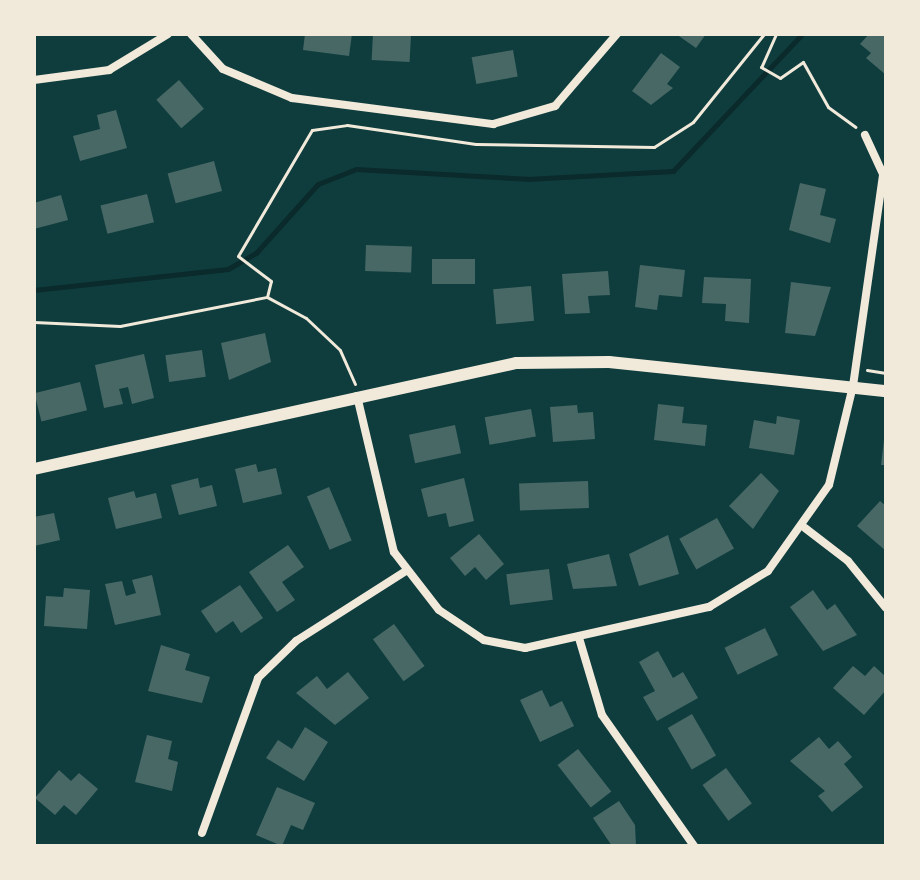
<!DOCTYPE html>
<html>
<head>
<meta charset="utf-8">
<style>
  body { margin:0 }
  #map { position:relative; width:920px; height:880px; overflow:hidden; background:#0f3d3e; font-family:Cabin,sans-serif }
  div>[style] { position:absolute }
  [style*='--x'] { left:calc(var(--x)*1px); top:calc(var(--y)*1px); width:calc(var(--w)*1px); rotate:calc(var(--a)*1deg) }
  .stream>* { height:5px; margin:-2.5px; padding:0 2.5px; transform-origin:2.5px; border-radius:2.5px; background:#0a2a2b }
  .building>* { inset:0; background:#486865; transform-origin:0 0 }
  .path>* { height:3px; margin:-1.5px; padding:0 1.5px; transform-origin:1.5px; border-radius:1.5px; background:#f1e9da }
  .minor>* { height:8px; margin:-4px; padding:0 4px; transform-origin:4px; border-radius:4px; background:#f1e9da }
  .tertiary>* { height:12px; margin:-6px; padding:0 6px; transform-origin:6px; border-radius:6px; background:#f1e9da }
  span { translate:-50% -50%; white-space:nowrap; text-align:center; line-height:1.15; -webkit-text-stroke:6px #f1e9da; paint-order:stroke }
  .frame { position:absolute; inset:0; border:36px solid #f1e9da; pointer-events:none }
</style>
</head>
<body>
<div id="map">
  <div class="stream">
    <i style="--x:34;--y:290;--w:195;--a:-6.2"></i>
    <i style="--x:228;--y:269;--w:32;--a:-30"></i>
    <i style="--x:256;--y:253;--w:93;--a:-48.1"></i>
    <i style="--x:318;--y:184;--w:41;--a:-21.5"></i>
    <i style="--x:356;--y:169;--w:171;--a:3.3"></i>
    <i style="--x:527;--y:179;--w:146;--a:-3.1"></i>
    <i style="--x:673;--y:171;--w:188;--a:-46.7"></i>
  </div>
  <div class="building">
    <i style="clip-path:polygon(305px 34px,352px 34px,349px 56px,303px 50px)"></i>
    <i style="left:373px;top:34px;width:38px;height:26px;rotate:3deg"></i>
    <i style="clip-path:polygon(676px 34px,706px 34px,696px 48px)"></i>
    <i style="clip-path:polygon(869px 34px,886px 34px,886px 75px,866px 58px,871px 53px,860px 44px)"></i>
    <i style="left:513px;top:50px;width:27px;height:42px;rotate:80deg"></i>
    <i style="clip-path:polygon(661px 53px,680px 67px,667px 84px,673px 88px,651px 105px,632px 91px)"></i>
    <i style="left:179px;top:80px;width:38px;height:30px;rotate:49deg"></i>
    <i style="clip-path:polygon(116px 110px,127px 148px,80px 161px,73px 136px,100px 129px,97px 115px)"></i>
    <i style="left:214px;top:161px;width:31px;height:48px;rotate:75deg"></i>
    <i style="clip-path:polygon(800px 183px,826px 189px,820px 215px,836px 219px,830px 243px,789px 230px)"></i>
    <i style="left:147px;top:194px;width:29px;height:48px;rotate:76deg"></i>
    <i style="clip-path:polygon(61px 195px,68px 220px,34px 229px,34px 203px)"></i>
    <i style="left:366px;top:245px;width:46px;height:26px;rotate:2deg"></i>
    <i style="left:432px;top:259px;width:43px;height:25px"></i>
    <i style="clip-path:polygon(640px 265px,685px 270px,682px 297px,659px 295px,657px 310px,635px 307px)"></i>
    <i style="clip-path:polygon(608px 271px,610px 295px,588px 296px,590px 313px,565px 314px,562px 274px)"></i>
    <i style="clip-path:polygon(704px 277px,751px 279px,749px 323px,725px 321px,726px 304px,702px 303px)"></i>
    <i style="clip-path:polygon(791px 282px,831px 287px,815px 336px,785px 333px)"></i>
    <i style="left:531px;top:286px;width:35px;height:38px;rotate:85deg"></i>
    <i style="clip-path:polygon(265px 333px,271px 362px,229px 380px,221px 343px)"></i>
    <i style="left:202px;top:350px;width:27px;height:37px;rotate:82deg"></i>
    <i style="clip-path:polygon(144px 354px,154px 398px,132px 404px,128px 387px,119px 389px,123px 404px,104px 408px,95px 365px)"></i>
    <i style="left:80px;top:382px;width:29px;height:47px;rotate:76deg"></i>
    <i style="clip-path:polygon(658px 404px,684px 407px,682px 423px,707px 425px,705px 446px,654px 440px)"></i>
    <i style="clip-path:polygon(577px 405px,578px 413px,593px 412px,595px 439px,553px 442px,550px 407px)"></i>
    <i style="left:531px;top:409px;width:28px;height:47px;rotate:80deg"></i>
    <i style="clip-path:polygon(777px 416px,800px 420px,794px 455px,749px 448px,754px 420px,776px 424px)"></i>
    <i style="left:455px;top:425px;width:29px;height:47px;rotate:78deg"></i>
    <i style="clip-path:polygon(884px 440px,886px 440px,886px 465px,881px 465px)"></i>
    <i style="clip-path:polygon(256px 464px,258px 472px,276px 468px,282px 494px,243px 503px,235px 469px)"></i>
    <i style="clip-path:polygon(761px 473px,779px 491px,753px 529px,729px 506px)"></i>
    <i style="clip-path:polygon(198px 478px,200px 488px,212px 485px,217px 506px,179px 515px,171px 485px)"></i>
    <i style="clip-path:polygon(464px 478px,474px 521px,449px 527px,446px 513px,428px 517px,421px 489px)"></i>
    <i style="left:588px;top:481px;width:27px;height:69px;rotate:88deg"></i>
    <i style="left:329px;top:487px;width:58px;height:24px;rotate:67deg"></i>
    <i style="clip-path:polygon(134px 491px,136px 498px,156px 493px,162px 518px,116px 529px,108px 498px)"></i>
    <i style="clip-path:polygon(880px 501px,886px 506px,886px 551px,857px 526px)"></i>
    <i style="clip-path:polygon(54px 513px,60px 540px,34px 546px,34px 517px)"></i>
    <i style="left:717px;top:518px;width:35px;height:43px;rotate:61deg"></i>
    <i style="clip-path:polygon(479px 534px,504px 564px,486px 580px,475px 567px,465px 576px,450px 558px)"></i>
    <i style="clip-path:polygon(668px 535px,679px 574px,639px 586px,629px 554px)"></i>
    <i style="clip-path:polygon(288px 545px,304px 567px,282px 582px,295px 600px,277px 612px,249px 572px)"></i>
    <i style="clip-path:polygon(609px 554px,617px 586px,573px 589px,567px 564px)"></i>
    <i style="left:549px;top:569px;width:31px;height:43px;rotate:83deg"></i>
    <i style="clip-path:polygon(152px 575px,161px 615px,115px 625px,105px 584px,122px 581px,126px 596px,136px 593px,132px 580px)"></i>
    <i style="clip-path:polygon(240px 585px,263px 618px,241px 633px,233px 621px,216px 633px,201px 611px)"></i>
    <i style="clip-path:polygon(64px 588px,90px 590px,87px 629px,44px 626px,46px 596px,63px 597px)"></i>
    <i style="clip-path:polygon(813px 590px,827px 610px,835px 604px,857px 635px,823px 651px,790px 607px)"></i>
    <i style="left:394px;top:624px;width:52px;height:26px;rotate:54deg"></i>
    <i style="left:765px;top:628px;width:30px;height:45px;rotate:64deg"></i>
    <i style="clip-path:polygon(161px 645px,190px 654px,185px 670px,210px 677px,202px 703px,148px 691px)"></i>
    <i style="clip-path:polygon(658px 651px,673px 678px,683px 672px,698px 698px,657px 721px,643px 697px,655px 691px,639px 662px)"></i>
    <i style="clip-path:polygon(853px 666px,865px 676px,874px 666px,886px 677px,886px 690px,864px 715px,833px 688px)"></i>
    <i style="clip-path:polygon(348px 672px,369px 698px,335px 725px,296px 693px,317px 676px,327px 689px)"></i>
    <i style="clip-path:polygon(542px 690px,550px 707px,562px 701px,574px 726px,540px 742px,520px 700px)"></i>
    <i style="left:692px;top:714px;width:48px;height:28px;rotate:60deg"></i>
    <i style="clip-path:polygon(305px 727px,328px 742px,304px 781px,266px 758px,278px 740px,292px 749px)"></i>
    <i style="clip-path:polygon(147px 735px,172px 741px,168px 759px,178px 762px,172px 791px,135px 782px)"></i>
    <i style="clip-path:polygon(819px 737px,829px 749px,838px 741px,852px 757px,844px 764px,863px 787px,832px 812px,818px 796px,825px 791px,790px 761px)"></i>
    <i style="left:578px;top:749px;width:54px;height:26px;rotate:52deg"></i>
    <i style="left:726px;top:768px;width:44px;height:29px;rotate:54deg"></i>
    <i style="clip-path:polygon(59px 770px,71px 781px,79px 773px,98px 789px,76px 815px,64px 805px,55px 815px,35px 798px)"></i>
    <i style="clip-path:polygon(277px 787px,315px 803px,303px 830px,291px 825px,282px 846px,256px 835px)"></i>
    <i style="clip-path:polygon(619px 801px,635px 825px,636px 846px,612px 846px,593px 818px)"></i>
  </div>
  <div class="path">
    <i style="--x:776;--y:34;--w:36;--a:114"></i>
    <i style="--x:761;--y:67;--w:22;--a:30"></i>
    <i style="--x:780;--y:78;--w:28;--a:-35"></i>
    <i style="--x:803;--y:62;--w:51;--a:60.9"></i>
    <i style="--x:828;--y:107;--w:34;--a:36"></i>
    <i style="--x:34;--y:322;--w:86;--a:2.7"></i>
    <i style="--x:120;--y:326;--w:150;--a:-11.2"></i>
    <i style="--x:867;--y:370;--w:19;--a:9"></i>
    <i style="--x:355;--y:384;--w:37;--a:-114"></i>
    <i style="--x:340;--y:350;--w:47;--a:-136.7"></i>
    <i style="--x:306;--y:318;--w:44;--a:-151.7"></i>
    <i style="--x:267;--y:297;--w:16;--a:-76"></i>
    <i style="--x:271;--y:281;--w:41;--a:-142.9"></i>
    <i style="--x:238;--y:256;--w:146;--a:-59.6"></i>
    <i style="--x:312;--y:130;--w:35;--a:-8"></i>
    <i style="--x:347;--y:125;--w:130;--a:8.4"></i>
    <i style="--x:476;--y:144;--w:178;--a:1"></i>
    <i style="--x:654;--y:147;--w:46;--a:-32.7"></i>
    <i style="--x:693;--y:122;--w:113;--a:-51.1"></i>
  </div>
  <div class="minor">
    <i style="--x:191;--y:34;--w:47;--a:47.6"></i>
    <i style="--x:223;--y:69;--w:75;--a:22.8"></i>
    <i style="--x:292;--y:98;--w:203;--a:7.4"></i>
    <i style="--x:493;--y:124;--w:65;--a:-16.2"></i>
    <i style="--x:555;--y:106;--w:95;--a:-49.3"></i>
    <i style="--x:34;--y:80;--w:76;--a:-7.6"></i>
    <i style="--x:109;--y:70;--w:69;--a:-31.4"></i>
    <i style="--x:357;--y:396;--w:160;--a:76.7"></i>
    <i style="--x:394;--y:552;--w:73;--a:52.2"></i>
    <i style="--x:439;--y:610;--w:54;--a:33.7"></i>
    <i style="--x:484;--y:640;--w:42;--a:11"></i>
    <i style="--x:525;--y:648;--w:189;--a:-12.6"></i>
    <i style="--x:709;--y:607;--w:69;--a:-31.4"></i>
    <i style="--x:768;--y:571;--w:105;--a:-54.7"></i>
    <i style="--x:829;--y:485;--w:102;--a:-76.4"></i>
    <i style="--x:853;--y:386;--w:214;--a:-81.9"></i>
    <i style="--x:883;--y:174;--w:43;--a:-114.8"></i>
    <i style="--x:805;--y:528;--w:54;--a:37.5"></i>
    <i style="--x:848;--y:561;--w:60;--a:51"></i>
    <i style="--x:579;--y:638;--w:80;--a:73.4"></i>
    <i style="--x:602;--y:715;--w:160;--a:54.9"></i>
    <i style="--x:202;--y:833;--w:165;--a:-70.1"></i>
    <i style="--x:258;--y:678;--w:53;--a:-44.2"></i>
    <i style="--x:296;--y:641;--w:130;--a:-32.5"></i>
  </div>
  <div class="tertiary">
    <i style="--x:34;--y:469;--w:494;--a:-12.4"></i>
    <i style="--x:517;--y:363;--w:92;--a:-0.6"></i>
    <i style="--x:609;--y:362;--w:279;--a:6"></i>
  </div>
  <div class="frame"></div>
</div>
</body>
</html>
